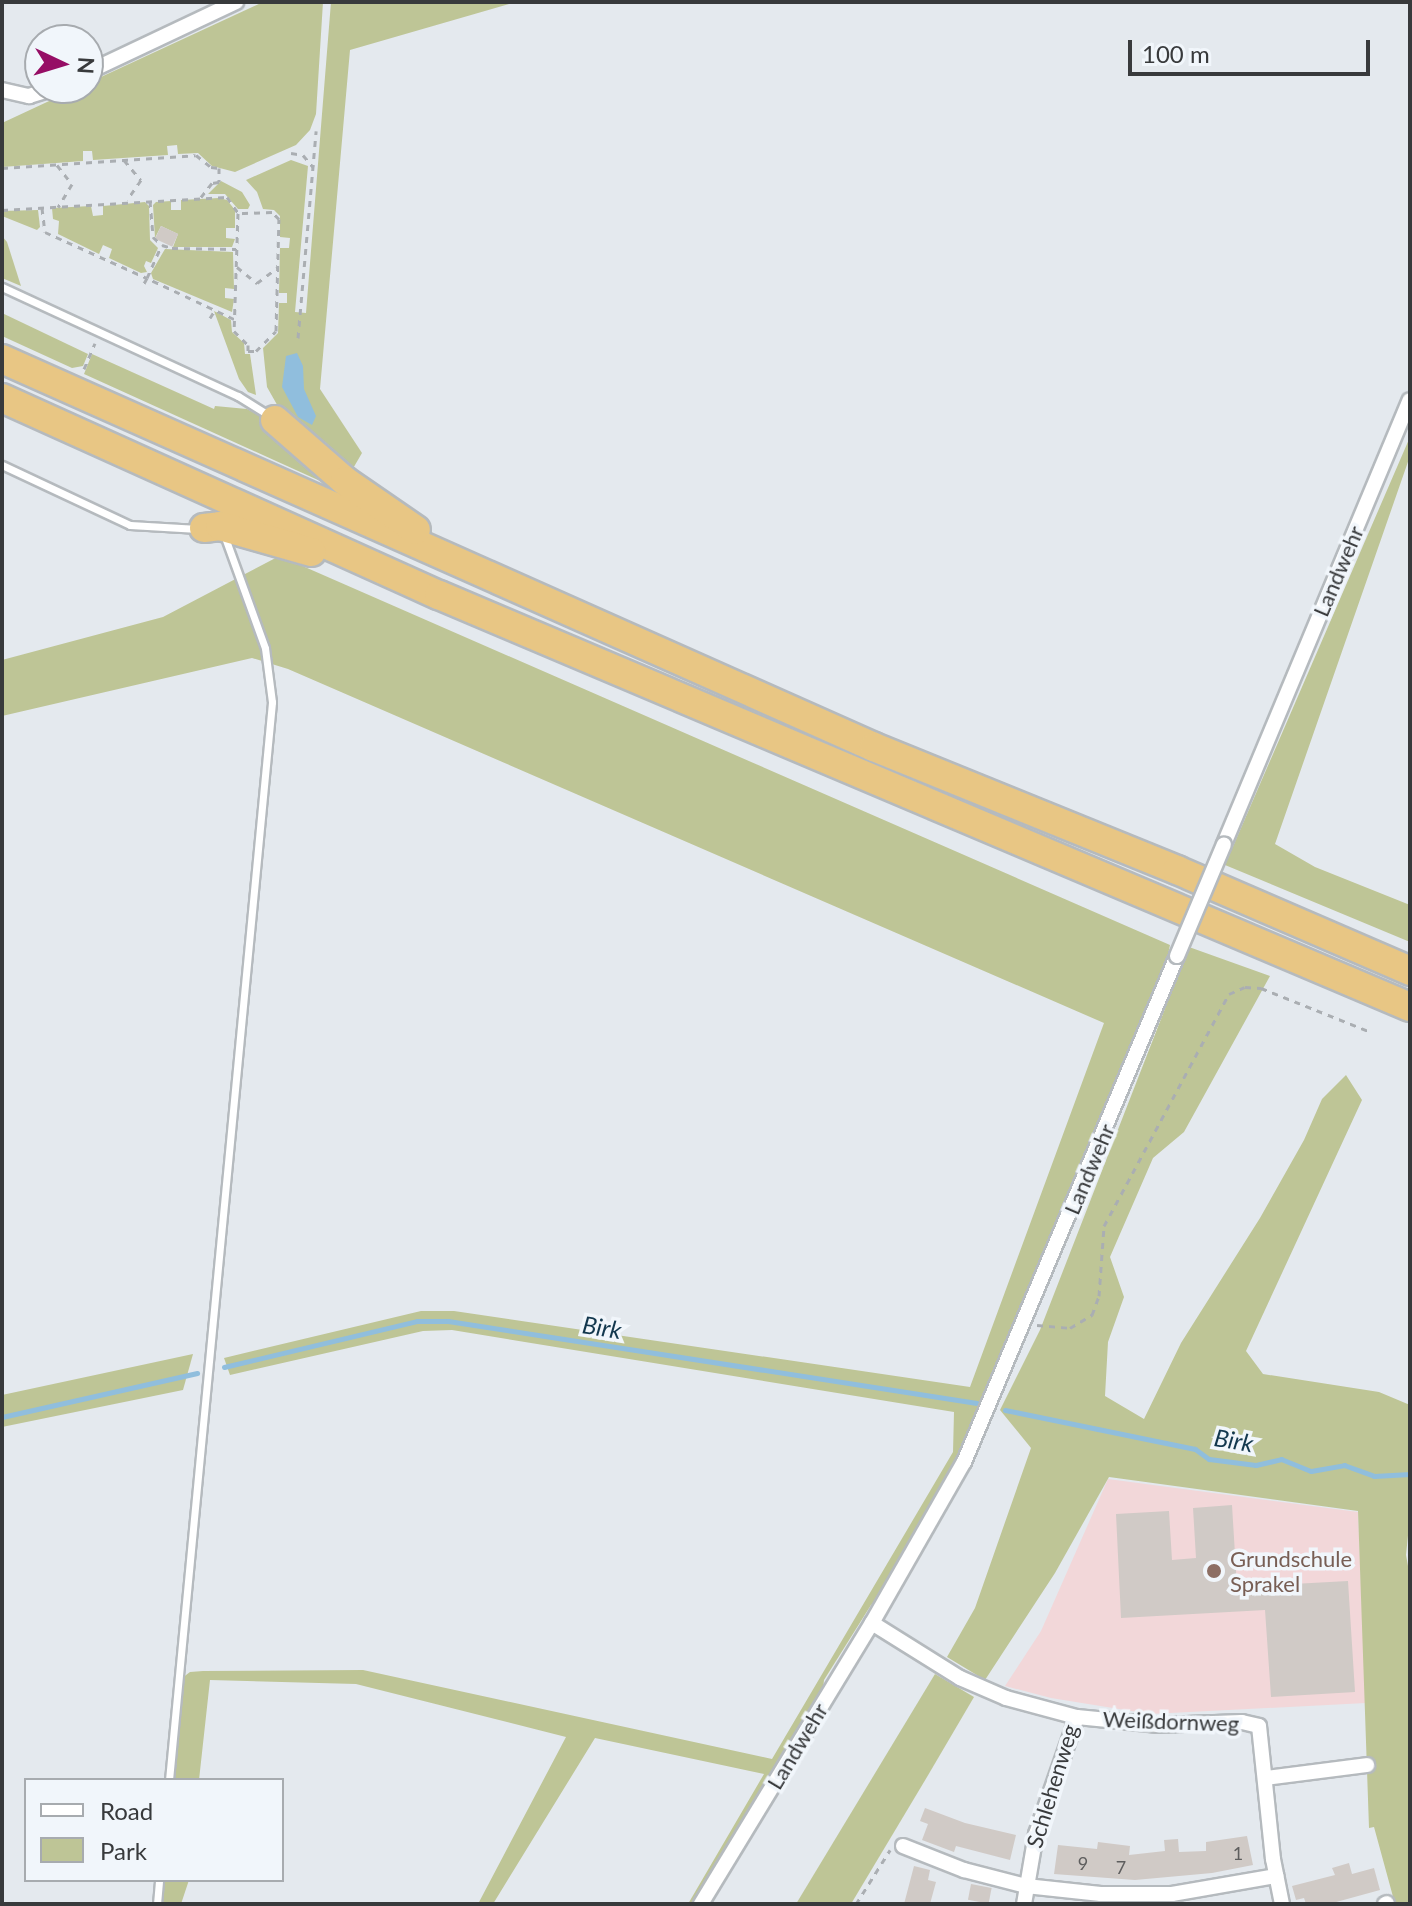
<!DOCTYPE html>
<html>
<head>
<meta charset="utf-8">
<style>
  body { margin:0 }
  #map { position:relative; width:1412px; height:1906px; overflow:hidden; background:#e4e9ee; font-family:Lato,sans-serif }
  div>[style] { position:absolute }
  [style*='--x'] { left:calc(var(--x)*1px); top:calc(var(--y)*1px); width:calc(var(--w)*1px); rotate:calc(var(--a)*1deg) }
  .education>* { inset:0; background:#f2d7d9 }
  .green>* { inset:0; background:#bec596 }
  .water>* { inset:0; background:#90bedd }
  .stream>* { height:5px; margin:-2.5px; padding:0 2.5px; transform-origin:2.5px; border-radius:2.5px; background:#90bedd }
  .building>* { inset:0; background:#d0cac6; transform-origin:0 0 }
  .path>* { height:3px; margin-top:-1.5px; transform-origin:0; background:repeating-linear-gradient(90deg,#aaaeb2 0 6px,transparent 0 12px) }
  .roads { filter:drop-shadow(2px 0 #b5babe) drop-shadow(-2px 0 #b5babe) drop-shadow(0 2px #b5babe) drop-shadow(0 -2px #b5babe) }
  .lane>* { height:7px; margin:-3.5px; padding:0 3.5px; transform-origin:3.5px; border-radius:3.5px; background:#fff }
  .street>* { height:14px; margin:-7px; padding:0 7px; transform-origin:7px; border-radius:7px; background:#fff }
  .highway>* { height:28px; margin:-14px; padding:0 14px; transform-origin:14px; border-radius:14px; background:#e8c684 }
  .bridges { filter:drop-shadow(2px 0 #b5babe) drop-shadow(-2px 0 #b5babe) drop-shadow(0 2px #b5babe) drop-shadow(0 -2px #b5babe) }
  .street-bridge>* { height:14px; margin:-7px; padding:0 7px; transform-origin:7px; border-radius:7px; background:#fff }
  .dots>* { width:22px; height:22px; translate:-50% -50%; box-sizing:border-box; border:4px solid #f1f6fb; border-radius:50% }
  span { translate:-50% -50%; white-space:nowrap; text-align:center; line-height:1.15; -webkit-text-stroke:7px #f1f6fb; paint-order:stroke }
  .number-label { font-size:18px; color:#5e5e5e }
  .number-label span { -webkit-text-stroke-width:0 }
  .street-label { font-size:22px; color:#383a3c }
  .education-label { font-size:22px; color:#785e54 }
  .left { translate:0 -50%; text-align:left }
  .water-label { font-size:24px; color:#13384e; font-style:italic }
  .frame { position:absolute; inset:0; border:4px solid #383a3c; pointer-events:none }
  .legend { position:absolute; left:24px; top:1778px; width:260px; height:104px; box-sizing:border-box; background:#f1f6fb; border:2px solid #a7abaf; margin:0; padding:10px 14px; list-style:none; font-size:24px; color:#383a3c }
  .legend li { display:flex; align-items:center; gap:16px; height:40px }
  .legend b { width:40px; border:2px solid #a7abaf }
  .north { position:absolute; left:24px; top:24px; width:80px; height:80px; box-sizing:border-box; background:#f1f6fb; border:2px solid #a7abaf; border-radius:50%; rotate:94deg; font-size:22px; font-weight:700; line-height:32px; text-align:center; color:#383a3c }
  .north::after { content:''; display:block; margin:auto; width:28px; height:36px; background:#960e65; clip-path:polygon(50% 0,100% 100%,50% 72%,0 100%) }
  .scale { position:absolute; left:1128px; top:40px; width:242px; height:36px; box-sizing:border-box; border:4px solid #383a3c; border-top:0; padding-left:10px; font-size:24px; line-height:28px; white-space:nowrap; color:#383a3c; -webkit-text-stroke:6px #f1f6fb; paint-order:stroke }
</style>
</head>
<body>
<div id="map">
  <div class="education">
    <i style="clip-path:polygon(1108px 1479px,1358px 1512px,1366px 1703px,1150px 1714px,1051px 1698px,1005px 1686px,1041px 1631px)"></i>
  </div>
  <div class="green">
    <i style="clip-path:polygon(263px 2px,323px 2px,316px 114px,310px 130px,296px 145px,235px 172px,212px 166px,198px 153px,178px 154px,177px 145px,167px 146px,168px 155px,93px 160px,92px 151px,83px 151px,83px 161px,2px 167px,2px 123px,77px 88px,88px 88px,88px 83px)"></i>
    <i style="clip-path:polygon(331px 2px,516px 2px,350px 50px,320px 389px,362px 453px,348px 477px,280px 410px,267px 387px,263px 348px,278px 333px,279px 303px,287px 303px,287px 293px,279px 293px,280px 248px,289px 248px,290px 238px,280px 237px,280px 216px,274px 210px,263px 209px,257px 192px,246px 180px,291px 160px,308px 166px,295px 312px,306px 313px)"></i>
    <i style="clip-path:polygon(221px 181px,242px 192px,250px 205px,248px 209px,238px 209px,225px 194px,208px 194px)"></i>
    <i style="clip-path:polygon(219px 198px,227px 200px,235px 210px,235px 228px,226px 228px,226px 238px,235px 239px,232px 247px,173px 247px,178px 234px,161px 226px,155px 238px,153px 205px,156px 202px,171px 201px,171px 210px,181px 210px,181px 200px)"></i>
    <i style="clip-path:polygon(145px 202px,149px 206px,150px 240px,158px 248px,151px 263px,146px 261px,144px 266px,147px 272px,141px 273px,109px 258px,112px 249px,103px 245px,99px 254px,58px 234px,59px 221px,53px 219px,52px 208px,91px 206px,93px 216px,103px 215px,103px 206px)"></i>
    <i style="clip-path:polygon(38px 210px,40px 227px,37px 230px,2px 216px,2px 211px)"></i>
    <i style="clip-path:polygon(2px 236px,7px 242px,21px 286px,2px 278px)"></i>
    <i style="clip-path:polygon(165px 249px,233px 252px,234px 289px,225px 288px,225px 298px,234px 299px,232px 312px,153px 279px,151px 273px)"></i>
    <i style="clip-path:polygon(214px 311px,231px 320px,232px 332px,244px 343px,245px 354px,250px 354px,256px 395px,248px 392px,239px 379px)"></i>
    <i style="clip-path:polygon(2px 313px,88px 354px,83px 366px,72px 368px,2px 336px)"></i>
    <i style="clip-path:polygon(92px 354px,214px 409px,215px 406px,247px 409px,257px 414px,340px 490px,84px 374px)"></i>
    <i style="clip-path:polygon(1410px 437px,1410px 456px,1275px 844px,1315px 867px,1410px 905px,1410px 942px,1225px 865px)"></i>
    <i style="clip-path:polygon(287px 552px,298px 564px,1170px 945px,1165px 969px,967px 1443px,883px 1597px,871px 1605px,824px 1680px,823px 1690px,695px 1904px,688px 1904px,764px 1774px,595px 1738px,493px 1904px,478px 1904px,566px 1737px,356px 1684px,210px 1680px,199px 1780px,173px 1780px,182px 1678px,190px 1672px,203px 1671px,363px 1670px,772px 1759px,953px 1452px,954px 1412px,452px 1330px,423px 1331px,230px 1375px,224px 1358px,421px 1311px,454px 1311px,970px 1387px,1104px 1023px,288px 669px,252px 658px,2px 716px,2px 660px,163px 617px)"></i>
    <i style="clip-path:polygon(1189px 947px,1270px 976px,1184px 1132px,1153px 1158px,1110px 1257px,1124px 1297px,1108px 1342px,1105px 1396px,1144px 1419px,1181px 1343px,1260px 1218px,1304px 1140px,1322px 1099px,1346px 1075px,1362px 1100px,1246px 1351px,1263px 1374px,1379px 1392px,1410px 1405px,1410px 1516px,1406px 1555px,1410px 1577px,1410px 1904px,1395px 1904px,1374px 1827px,1369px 1828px,1358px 1511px,1109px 1477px,1055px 1573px,985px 1680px,947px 1657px,975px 1608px,1031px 1448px,1000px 1410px,1040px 1330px)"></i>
    <i style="clip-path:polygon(193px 1354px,183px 1390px,2px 1427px,2px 1395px)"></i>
    <i style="clip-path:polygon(935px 1674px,974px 1697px,927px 1777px,851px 1904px,796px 1904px)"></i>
    <i style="clip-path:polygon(164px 1880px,189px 1880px,181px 1904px,163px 1904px)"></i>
  </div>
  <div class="water">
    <i style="clip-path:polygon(297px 353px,303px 366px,304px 389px,316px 416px,312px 425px,298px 417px,282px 387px,286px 356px)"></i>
  </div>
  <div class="stream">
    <i style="--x:224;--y:1367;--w:198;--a:-13.4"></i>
    <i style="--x:417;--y:1321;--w:31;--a:0"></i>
    <i style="--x:448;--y:1321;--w:535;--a:8.81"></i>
    <i style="--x:1005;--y:1410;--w:194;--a:11.6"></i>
    <i style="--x:1195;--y:1449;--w:17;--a:36"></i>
    <i style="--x:1209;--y:1459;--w:47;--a:7.3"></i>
    <i style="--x:1256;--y:1465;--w:26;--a:-13"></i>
    <i style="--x:1281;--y:1459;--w:32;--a:22"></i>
    <i style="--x:1311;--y:1471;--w:34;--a:-10"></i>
    <i style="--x:1344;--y:1465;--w:32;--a:20"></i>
    <i style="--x:1374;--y:1476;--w:36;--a:-3"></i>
    <i style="--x:2;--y:1417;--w:200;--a:-12.7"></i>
  </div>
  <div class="building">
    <i style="left:161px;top:226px;width:19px;height:14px;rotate:25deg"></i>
    <i style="clip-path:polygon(1232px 1505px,1237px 1587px,1348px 1581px,1355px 1692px,1271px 1697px,1265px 1610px,1121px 1618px,1116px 1514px,1169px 1511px,1172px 1560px,1196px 1558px,1193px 1508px)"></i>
    <i style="clip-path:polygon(925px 1808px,965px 1823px,1016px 1835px,1010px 1860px,956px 1846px,954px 1852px,922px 1840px,928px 1824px,920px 1821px)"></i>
    <i style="clip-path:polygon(1247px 1836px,1253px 1865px,1212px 1873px,1135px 1880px,1054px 1874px,1058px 1845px,1097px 1849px,1098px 1842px,1130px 1846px,1129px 1855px,1165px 1851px,1164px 1840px,1178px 1839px,1179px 1852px,1206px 1851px,1206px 1842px)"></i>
    <i style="clip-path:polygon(1349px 1863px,1352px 1874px,1374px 1868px,1380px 1890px,1329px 1904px,1306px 1904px,1304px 1898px,1296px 1900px,1292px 1886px,1335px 1875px,1332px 1868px)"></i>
    <i style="clip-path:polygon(914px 1866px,930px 1870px,928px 1880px,936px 1882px,930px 1904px,904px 1904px)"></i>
    <i style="left:971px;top:1884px;width:21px;height:16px;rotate:11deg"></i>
  </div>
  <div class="path">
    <i style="--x:291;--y:153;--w:12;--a:9"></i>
    <i style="--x:303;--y:155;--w:16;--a:50"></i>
    <i style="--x:124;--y:160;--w:26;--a:50"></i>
    <i style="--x:141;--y:180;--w:24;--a:125"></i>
    <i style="--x:57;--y:165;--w:24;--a:52"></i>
    <i style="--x:72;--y:184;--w:27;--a:121"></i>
    <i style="--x:2;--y:168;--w:194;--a:-3.8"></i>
    <i style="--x:196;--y:155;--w:19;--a:39"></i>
    <i style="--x:211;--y:167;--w:8;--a:7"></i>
    <i style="--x:219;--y:168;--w:14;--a:90"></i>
    <i style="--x:219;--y:182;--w:7;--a:172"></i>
    <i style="--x:212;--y:183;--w:18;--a:128"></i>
    <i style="--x:150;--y:201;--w:36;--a:85"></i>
    <i style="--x:153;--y:237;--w:12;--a:42"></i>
    <i style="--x:42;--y:208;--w:24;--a:83"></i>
    <i style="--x:45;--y:232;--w:112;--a:24.3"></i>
    <i style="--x:147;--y:278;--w:10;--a:119"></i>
    <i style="--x:2;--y:210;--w:225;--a:-3.3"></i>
    <i style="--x:227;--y:197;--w:19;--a:55"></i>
    <i style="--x:238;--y:213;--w:118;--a:91.9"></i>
    <i style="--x:234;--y:331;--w:20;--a:45"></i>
    <i style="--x:248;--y:345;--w:6;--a:90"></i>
    <i style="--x:248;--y:351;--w:8;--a:0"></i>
    <i style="--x:256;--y:351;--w:28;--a:-45"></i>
    <i style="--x:276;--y:331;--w:112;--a:-88.5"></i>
    <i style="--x:279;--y:219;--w:10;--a:-135"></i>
    <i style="--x:272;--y:212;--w:34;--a:178"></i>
    <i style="--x:237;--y:267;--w:26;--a:39"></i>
    <i style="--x:257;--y:283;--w:26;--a:-37"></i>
    <i style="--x:210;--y:318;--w:9;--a:-58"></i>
    <i style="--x:234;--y:319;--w:96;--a:-154.8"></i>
    <i style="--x:147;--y:278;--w:36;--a:-66"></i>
    <i style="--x:162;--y:245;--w:10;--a:17"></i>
    <i style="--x:172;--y:248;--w:64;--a:0.9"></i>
    <i style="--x:298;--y:338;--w:208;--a:-85"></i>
    <i style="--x:84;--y:369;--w:28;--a:-67"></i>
    <i style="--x:1037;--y:1325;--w:33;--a:5"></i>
    <i style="--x:1070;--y:1328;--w:26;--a:-31"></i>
    <i style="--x:1092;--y:1315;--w:20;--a:-70"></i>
    <i style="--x:1099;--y:1296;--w:70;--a:-85.9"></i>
    <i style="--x:1104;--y:1226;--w:264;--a:-61.7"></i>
    <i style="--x:1229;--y:994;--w:17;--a:-24"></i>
    <i style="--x:1245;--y:987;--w:16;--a:4"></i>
    <i style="--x:1261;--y:988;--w:118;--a:21.8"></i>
    <i style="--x:1410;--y:1830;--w:12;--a:90"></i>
    <i style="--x:856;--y:1904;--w:64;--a:-57.8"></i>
  </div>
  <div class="roads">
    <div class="lane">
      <i style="--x:2;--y:287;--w:260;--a:24.8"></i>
      <i style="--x:238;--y:396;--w:38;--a:32"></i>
      <i style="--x:2;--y:465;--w:141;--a:25.1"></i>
      <i style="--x:130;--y:525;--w:68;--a:3.4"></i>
      <i style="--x:169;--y:1780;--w:1083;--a:-84.54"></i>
      <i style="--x:272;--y:702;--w:54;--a:-97.4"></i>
      <i style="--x:265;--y:648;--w:120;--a:-109.9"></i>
      <i style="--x:157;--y:1904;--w:24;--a:-85"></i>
    </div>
    <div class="street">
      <i style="--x:88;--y:72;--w:164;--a:-25.3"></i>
      <i style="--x:2;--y:90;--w:28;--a:13"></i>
      <i style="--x:29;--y:96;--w:28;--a:-17"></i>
      <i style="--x:1224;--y:844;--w:481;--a:-67.3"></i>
      <i style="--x:872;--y:1623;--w:104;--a:32"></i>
      <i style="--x:960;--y:1678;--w:50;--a:23.5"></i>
      <i style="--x:1006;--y:1698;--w:73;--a:15"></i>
      <i style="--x:1077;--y:1717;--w:124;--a:109.3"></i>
      <i style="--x:1036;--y:1834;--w:71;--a:99.7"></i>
      <i style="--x:1077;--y:1717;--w:82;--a:5.6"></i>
      <i style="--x:1159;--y:1725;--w:83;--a:-2.1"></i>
      <i style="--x:1242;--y:1722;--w:17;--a:13"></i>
      <i style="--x:1259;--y:1726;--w:134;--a:84"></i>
      <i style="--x:1273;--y:1859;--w:46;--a:78.7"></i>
      <i style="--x:1266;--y:1778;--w:102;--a:-7.3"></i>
      <i style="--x:903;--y:1846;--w:66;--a:21.5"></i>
      <i style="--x:964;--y:1870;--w:64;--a:14.5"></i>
      <i style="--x:1026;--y:1886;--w:75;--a:6.1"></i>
      <i style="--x:1101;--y:1894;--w:71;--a:0"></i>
      <i style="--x:1172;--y:1894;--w:106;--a:-9.8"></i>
      <i style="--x:701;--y:1904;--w:329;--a:-58.7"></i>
      <i style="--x:872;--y:1623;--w:185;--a:-60.3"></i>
      <i style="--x:964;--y:1462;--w:549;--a:-67.17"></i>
      <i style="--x:1385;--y:1904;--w:2;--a:-27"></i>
    </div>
    <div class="highway">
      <i style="--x:2;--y:359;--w:954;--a:23.99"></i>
      <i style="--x:874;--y:747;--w:327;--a:22.1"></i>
      <i style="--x:1177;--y:870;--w:254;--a:23.4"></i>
      <i style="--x:2;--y:398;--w:479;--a:24.3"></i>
      <i style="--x:439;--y:595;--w:1055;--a:22.99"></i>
      <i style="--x:275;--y:420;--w:93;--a:41.1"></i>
      <i style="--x:345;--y:481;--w:86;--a:34.6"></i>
      <i style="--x:204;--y:528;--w:16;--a:-7"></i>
      <i style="--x:220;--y:526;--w:95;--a:15.9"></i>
    </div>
  </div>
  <div class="bridges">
    <div class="street-bridge">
      <i style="--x:1177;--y:956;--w:121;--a:-67.2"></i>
    </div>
  </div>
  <div class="dots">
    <i style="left:1214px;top:1571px;background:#8d6e63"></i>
  </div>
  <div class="number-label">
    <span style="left:1238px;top:1853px">1</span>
    <span style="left:1083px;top:1863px">9</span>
    <span style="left:1121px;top:1867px">7</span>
  </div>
  <div class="street-label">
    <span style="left:1338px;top:571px;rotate:-67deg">Landwehr</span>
    <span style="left:1089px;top:1169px;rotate:-67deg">Landwehr</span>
    <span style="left:1171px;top:1721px;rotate:2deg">Weißdornweg</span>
    <span style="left:797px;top:1746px;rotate:-59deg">Landwehr</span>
    <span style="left:1052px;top:1786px;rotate:-73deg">Schlehenweg</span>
  </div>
  <div class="education-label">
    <span class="left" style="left:1230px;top:1571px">Grundschule<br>Sprakel</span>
  </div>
  <div class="water-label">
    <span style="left:602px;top:1327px;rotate:9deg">Birk</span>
    <span style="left:1234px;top:1440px;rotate:10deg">Birk</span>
  </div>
  <div class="frame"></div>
  <ul class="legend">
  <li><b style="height:10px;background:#fff"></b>Road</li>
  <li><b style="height:22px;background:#bec596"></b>Park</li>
  </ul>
  <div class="north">N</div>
  <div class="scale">100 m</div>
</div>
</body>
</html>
